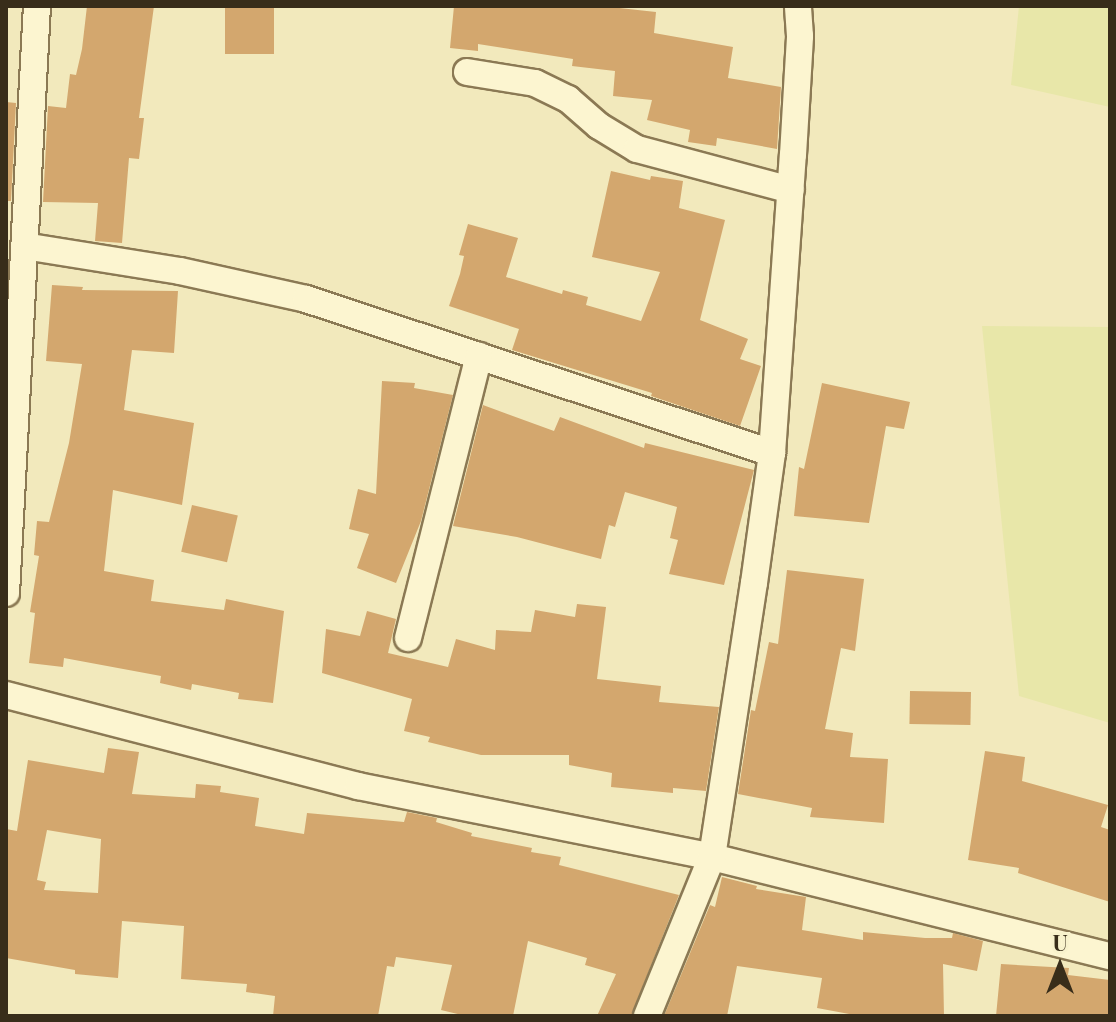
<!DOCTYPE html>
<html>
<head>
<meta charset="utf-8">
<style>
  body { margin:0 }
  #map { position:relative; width:1116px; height:1022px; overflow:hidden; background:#f2e9bc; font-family:"Playfair Display",serif }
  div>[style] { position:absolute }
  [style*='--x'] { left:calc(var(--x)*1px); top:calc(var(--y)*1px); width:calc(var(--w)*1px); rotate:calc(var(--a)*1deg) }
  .farmland>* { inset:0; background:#e8e7a9 }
  .building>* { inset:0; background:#d3a76e; transform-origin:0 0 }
  .roads { filter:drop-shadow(2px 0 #8b7954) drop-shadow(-2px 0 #8b7954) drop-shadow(0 2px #8b7954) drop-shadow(0 -2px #8b7954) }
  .minor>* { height:26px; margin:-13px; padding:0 13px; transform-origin:13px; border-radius:13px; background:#fcf5d0 }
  span { translate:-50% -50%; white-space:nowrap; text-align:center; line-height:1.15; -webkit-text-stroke:6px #f8f2cc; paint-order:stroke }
  .frame { position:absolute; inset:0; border:8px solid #382d1a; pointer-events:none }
  .north { position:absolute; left:1020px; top:926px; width:80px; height:80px; -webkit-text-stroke:6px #f8f2cc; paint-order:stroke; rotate:0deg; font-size:22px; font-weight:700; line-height:32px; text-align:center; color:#382d1a }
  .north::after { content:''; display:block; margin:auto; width:28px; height:36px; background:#382d1a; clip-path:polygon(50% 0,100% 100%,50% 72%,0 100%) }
</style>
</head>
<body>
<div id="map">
  <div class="farmland">
    <i style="clip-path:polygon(1019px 6px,1110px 6px,1110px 107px,1011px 85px)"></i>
    <i style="clip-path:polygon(982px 326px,1110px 327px,1110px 723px,1019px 696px)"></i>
  </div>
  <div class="building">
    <i style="clip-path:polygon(87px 6px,154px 6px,139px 118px,144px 118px,139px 159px,129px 158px,122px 243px,95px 241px,98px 203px,43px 202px,48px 106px,66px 108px,70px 74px,76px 75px,82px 49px)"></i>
    <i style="left:225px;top:6px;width:49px;height:48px"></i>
    <i style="clip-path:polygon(454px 6px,601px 6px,656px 12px,654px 33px,733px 47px,728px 78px,781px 87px,777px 149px,717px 138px,716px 146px,688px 142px,690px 130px,647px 120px,652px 100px,613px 96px,615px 71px,572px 66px,573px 59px,478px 44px,478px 51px,450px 48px)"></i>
    <i style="clip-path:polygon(6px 102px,16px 103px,11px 201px,6px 201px)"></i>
    <i style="clip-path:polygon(611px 171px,650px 180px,651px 176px,683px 181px,679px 208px,725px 220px,700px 320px,748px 339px,740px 359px,761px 366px,740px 426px,651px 396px,652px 393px,512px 350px,519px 329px,449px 306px,460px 274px,464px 256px,459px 255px,468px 224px,518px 238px,506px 277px,562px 294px,563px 290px,588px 297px,586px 305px,641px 321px,660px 272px,592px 257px)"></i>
    <i style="clip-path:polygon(52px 285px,83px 287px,82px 290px,178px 291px,174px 353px,132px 350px,124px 410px,194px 423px,182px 505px,113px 490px,104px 571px,154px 580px,151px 601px,224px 610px,226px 599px,284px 611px,273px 703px,238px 699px,239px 693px,192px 684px,191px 690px,160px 683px,161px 676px,64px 658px,63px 667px,29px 663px,35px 613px,30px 612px,39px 556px,34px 555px,37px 521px,49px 522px,69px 443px,82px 364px,46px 361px)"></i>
    <i style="clip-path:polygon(382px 381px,415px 383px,414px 388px,453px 395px,421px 521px,396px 583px,357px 568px,369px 534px,349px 529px,358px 489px,376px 494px)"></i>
    <i style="clip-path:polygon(822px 383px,910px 402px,904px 429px,886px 426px,869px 523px,794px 516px,799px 467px,804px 469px)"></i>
    <i style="clip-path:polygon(483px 405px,554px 431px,560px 417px,644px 448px,645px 443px,754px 470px,724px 585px,669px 574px,678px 540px,670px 538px,677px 507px,625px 492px,615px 527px,609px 525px,601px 559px,517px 537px,453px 526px)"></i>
    <i style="left:192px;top:505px;width:47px;height:48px;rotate:13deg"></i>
    <i style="clip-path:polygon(787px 570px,864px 579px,855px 651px,841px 648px,825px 729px,853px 733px,850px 757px,888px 759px,884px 823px,810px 817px,812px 808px,738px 794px,751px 710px,755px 711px,769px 642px,778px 644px)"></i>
    <i style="clip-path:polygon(577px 604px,606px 607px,597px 679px,661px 686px,659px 702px,719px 707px,706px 791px,673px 788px,673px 793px,611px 787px,612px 773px,569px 765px,569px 755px,481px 755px,428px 742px,430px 737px,404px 731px,412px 699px,322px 673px,326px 629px,360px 636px,367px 611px,396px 619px,388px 653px,448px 667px,456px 639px,495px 650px,496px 630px,531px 632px,535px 610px,575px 617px)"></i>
    <i style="left:910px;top:691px;width:61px;height:33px;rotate:1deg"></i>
    <i style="clip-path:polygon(evenodd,108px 748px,139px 752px,132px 794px,195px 798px,196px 784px,221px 786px,220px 792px,259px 798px,255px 826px,304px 834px,307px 813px,404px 822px,407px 812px,437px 818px,436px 822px,472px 833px,471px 836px,532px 848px,531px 852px,561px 857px,559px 865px,679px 895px,631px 1016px,597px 1016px,616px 974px,585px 965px,587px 958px,528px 941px,513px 1016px,466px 1016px,441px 1010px,452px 965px,396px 957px,394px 967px,387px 966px,378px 1016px,273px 1016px,275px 996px,246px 992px,247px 984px,181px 979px,184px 926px,122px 921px,118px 978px,75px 974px,75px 970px,6px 958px,6px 829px,17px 831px,28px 760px,104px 773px,108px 748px,47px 830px,101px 839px,98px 893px,44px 890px,46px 882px,37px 880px,47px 830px)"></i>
    <i style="clip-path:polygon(985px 751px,1025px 757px,1022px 781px,1108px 805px,1101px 827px,1110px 830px,1110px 902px,1018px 873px,1019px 868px,968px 860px)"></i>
    <i style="clip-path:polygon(722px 877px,757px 886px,756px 889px,806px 897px,802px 930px,863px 940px,863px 932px,925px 938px,952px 938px,953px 933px,983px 941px,977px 971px,943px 964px,944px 1016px,860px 1016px,817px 1008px,822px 978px,737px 966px,727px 1016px,664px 1016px,710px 905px,715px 907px)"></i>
    <i style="clip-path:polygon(1001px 964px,1069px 968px,1068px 975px,1110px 980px,1110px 1016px,996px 1016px)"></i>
  </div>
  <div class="roads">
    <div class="minor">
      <i style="--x:467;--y:72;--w:69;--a:9.2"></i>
      <i style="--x:535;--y:83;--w:37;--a:26"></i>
      <i style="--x:568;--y:99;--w:41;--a:41.1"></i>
      <i style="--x:599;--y:126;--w:44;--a:31.2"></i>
      <i style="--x:637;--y:149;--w:159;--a:14.9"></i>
      <i style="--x:24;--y:246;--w:158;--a:9.1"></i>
      <i style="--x:180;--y:271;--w:129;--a:12.5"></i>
      <i style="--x:306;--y:299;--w:491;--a:18.3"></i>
      <i style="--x:6;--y:593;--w:588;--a:-86.98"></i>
      <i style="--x:408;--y:638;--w:291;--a:-75.9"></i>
      <i style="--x:6;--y:695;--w:364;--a:14.5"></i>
      <i style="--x:358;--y:786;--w:361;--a:11.3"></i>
      <i style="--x:712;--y:857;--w:410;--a:14"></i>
      <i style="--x:647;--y:1016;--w:172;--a:-67.8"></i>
      <i style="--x:712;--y:857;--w:277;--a:-81.3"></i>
      <i style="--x:754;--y:583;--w:131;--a:-82.1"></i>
      <i style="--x:772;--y:453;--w:299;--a:-86"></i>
      <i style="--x:793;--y:155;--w:119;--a:-86.6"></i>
      <i style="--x:800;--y:36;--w:30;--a:-94"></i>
    </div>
  </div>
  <div class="frame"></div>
  <div class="north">U</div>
</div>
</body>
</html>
